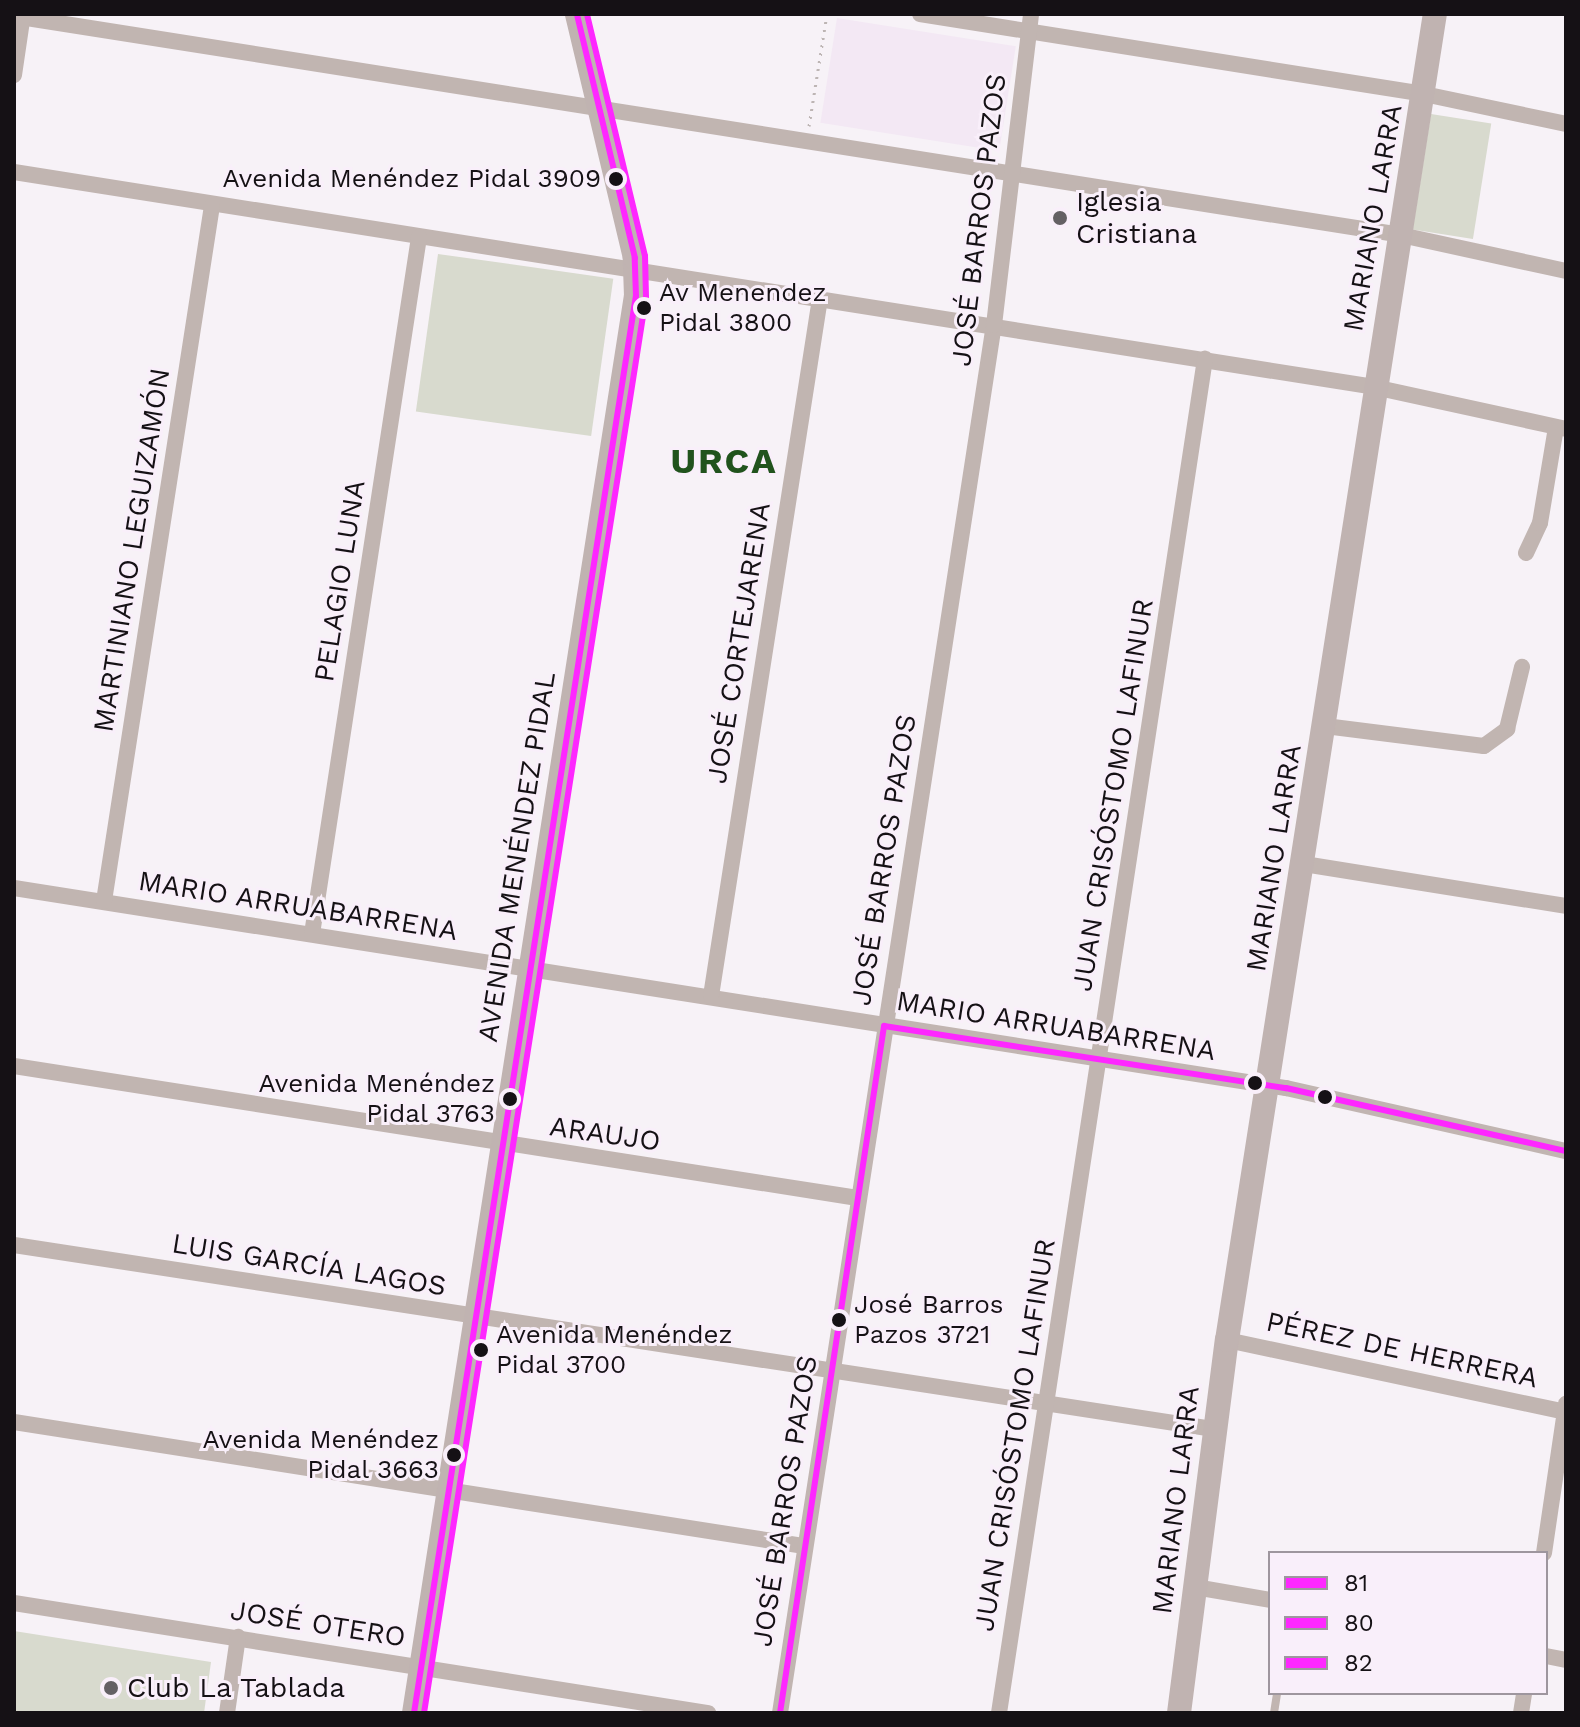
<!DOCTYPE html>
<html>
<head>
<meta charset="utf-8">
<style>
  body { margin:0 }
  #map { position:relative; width:1580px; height:1727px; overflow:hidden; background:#f7f2f7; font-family:"Work Sans",sans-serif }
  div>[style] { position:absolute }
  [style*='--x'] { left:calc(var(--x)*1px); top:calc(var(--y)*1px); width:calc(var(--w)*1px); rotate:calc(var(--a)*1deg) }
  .built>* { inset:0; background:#f3e8f4; transform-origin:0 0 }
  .green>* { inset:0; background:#d8dace; transform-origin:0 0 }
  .path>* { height:3px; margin-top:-1.5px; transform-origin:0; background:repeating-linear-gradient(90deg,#bdb5b4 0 2px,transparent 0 8px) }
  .lane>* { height:8px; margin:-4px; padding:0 4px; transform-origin:4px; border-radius:4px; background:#c1b5b1 }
  .street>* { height:16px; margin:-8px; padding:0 8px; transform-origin:8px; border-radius:8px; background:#c1b5b1 }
  .secondary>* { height:24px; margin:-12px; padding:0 12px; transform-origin:12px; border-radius:12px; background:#c0b3b1 }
  .bus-1>* { height:6px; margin:-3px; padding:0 3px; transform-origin:3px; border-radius:3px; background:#fe27ff }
  .bus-2>* { height:6px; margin:-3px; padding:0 3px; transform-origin:3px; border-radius:3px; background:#fe27ff }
  .bus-3>* { height:6px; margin:-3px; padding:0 3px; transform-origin:3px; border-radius:3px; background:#fe27ff }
  .dots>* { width:22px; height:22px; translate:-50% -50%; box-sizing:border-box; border:4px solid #f9effa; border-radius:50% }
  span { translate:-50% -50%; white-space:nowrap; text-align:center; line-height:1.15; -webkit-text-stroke:6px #f9effa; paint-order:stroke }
  .bus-label { font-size:26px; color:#151115 }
  .right { translate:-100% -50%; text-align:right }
  .left { translate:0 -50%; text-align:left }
  .poi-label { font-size:28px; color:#151115 }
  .street-label { font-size:28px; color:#151115 }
  .district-label { font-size:36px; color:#21531d; font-weight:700; letter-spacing:2px }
  .frame { position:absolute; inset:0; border:16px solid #151115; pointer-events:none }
  .legend { position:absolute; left:1268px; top:1551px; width:280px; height:144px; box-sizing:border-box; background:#f9effa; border:2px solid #9e969e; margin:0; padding:10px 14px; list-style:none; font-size:24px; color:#151115 }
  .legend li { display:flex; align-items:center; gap:16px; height:40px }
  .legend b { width:40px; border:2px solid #9e969e }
</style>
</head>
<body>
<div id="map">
  <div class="built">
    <i style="left:837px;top:18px;width:181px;height:106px;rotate:9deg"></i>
  </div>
  <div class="green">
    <i style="left:1431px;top:114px;width:61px;height:117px;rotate:9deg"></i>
    <i style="left:438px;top:254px;width:177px;height:159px;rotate:8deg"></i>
    <i style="clip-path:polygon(14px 1631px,211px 1662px,204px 1713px,14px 1713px)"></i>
  </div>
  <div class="path">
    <i style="--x:809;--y:126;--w:113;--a:-80.9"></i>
  </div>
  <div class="lane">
    <i style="--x:1274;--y:1713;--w:20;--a:-81"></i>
  </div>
  <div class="street">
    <i style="--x:920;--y:14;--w:510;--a:9.02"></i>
    <i style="--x:1424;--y:94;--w:145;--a:11.9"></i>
    <i style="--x:14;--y:16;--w:1404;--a:8.97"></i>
    <i style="--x:1401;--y:235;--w:169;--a:12.3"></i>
    <i style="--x:14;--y:75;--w:62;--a:-81.6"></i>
    <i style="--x:14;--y:172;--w:1377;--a:8.98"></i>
    <i style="--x:1374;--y:387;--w:197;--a:12.3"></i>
    <i style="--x:1526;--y:553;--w:33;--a:-65"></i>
    <i style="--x:1540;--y:523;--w:97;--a:-80.5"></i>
    <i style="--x:1325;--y:726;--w:160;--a:7.2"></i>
    <i style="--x:1484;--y:746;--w:29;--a:-36"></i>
    <i style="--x:1507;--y:729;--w:64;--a:-76.4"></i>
    <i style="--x:1304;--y:864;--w:265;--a:9.1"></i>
    <i style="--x:14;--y:888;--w:1288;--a:8.94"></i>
    <i style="--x:1286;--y:1088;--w:287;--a:12.7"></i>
    <i style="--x:104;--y:901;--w:703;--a:-81.17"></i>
    <i style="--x:312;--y:934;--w:705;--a:-81.27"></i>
    <i style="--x:711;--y:996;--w:706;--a:-81.12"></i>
    <i style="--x:14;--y:1066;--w:854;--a:8.89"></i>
    <i style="--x:14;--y:1245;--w:1214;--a:8.72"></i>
    <i style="--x:1227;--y:1340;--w:347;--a:12"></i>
    <i style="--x:14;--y:1422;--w:800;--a:8.92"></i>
    <i style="--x:1544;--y:1553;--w:151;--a:-81.6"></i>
    <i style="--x:1195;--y:1587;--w:76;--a:9.8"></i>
    <i style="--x:14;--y:1603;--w:703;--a:9.01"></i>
    <i style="--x:1546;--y:1656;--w:20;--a:11"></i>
    <i style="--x:227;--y:1713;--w:77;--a:-81.8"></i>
    <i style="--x:780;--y:1713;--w:1404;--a:-81.24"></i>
    <i style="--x:994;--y:325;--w:313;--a:-83.2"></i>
    <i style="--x:999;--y:1713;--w:1370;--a:-81.35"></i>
    <i style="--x:1521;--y:1713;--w:20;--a:-81"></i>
  </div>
  <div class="secondary">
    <i style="--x:414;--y:1713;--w:1434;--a:-81.1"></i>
    <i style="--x:636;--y:296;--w:38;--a:-92"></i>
    <i style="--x:635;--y:258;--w:251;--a:-103.4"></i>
    <i style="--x:1179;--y:1713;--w:376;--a:-82.7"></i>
    <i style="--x:1227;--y:1340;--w:1342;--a:-81.09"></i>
  </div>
  <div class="bus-1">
    <i style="--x:414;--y:1713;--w:1434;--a:-81.1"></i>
    <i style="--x:636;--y:296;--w:38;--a:-92"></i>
    <i style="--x:635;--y:258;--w:251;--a:-103.4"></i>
  </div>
  <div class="bus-2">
    <i style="--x:424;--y:1713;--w:1433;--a:-81.09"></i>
    <i style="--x:646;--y:297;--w:41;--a:-91.4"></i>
    <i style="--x:645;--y:256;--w:249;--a:-103.5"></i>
  </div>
  <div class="bus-3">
    <i style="--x:780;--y:1713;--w:695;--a:-81.39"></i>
    <i style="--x:884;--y:1026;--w:407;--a:8.8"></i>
    <i style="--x:1286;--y:1088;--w:287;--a:12.7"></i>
  </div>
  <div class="dots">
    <i style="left:616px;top:179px;background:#151115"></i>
    <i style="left:1060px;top:218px;background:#646064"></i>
    <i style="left:644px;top:308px;background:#151115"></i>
    <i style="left:1255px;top:1083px;background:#151115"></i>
    <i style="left:1325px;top:1097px;background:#151115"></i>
    <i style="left:510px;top:1099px;background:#151115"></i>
    <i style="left:839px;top:1320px;background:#151115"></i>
    <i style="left:481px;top:1350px;background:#151115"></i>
    <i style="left:454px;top:1455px;background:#151115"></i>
    <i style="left:111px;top:1688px;background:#646064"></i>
  </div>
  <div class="bus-label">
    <span class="right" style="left:601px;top:179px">Avenida Menéndez Pidal 3909</span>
    <span class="left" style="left:659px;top:308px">Av Menendez<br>Pidal 3800</span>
    <span class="right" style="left:495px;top:1099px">Avenida Menéndez<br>Pidal 3763</span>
    <span class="left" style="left:854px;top:1320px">José Barros<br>Pazos 3721</span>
    <span class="left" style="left:496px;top:1350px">Avenida Menéndez<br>Pidal 3700</span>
    <span class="right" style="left:439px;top:1455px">Avenida Menéndez<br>Pidal 3663</span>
  </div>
  <div class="poi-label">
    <span class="left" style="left:1076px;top:218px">Iglesia<br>Cristiana</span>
    <span class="left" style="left:127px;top:1688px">Club La Tablada</span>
  </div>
  <div class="street-label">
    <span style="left:1373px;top:218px;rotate:-80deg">MARIANO LARRA</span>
    <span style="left:979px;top:220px;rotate:-83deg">JOSÉ BARROS PAZOS</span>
    <span style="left:132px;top:550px;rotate:-81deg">MARTINIANO LEGUIZAMÓN</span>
    <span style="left:340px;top:581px;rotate:-81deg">PELAGIO LUNA</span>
    <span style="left:739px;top:643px;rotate:-81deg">JOSÉ CORTEJARENA</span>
    <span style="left:1113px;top:795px;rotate:-81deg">JUAN CRISÓSTOMO LAFINUR</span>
    <span style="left:517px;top:857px;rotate:-81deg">AVENIDA MENÉNDEZ PIDAL</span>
    <span style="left:1274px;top:858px;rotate:-81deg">MARIANO LARRA</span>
    <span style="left:884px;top:860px;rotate:-81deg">JOSÉ BARROS PAZOS</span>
    <span style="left:298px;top:906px;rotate:9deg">MARIO ARRUABARRENA</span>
    <span style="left:1056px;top:1026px;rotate:9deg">MARIO ARRUABARRENA</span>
    <span style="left:605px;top:1134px;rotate:8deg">ARAUJO</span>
    <span style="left:309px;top:1265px;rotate:9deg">LUIS GARCÍA LAGOS</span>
    <span style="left:1402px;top:1350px;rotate:12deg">PÉREZ DE HERRERA</span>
    <span style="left:1015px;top:1435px;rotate:-81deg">JUAN CRISÓSTOMO LAFINUR</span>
    <span style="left:1176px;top:1500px;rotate:-83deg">MARIANO LARRA</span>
    <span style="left:785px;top:1501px;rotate:-81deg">JOSÉ BARROS PAZOS</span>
    <span style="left:318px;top:1624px;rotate:9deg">JOSÉ OTERO</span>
  </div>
  <div class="district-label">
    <span style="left:724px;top:462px">URCA</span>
  </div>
  <div class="frame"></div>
  <ul class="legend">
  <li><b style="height:10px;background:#fe27ff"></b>81</li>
  <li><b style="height:10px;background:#fe27ff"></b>80</li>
  <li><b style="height:10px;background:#fe27ff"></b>82</li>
  </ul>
</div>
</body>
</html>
